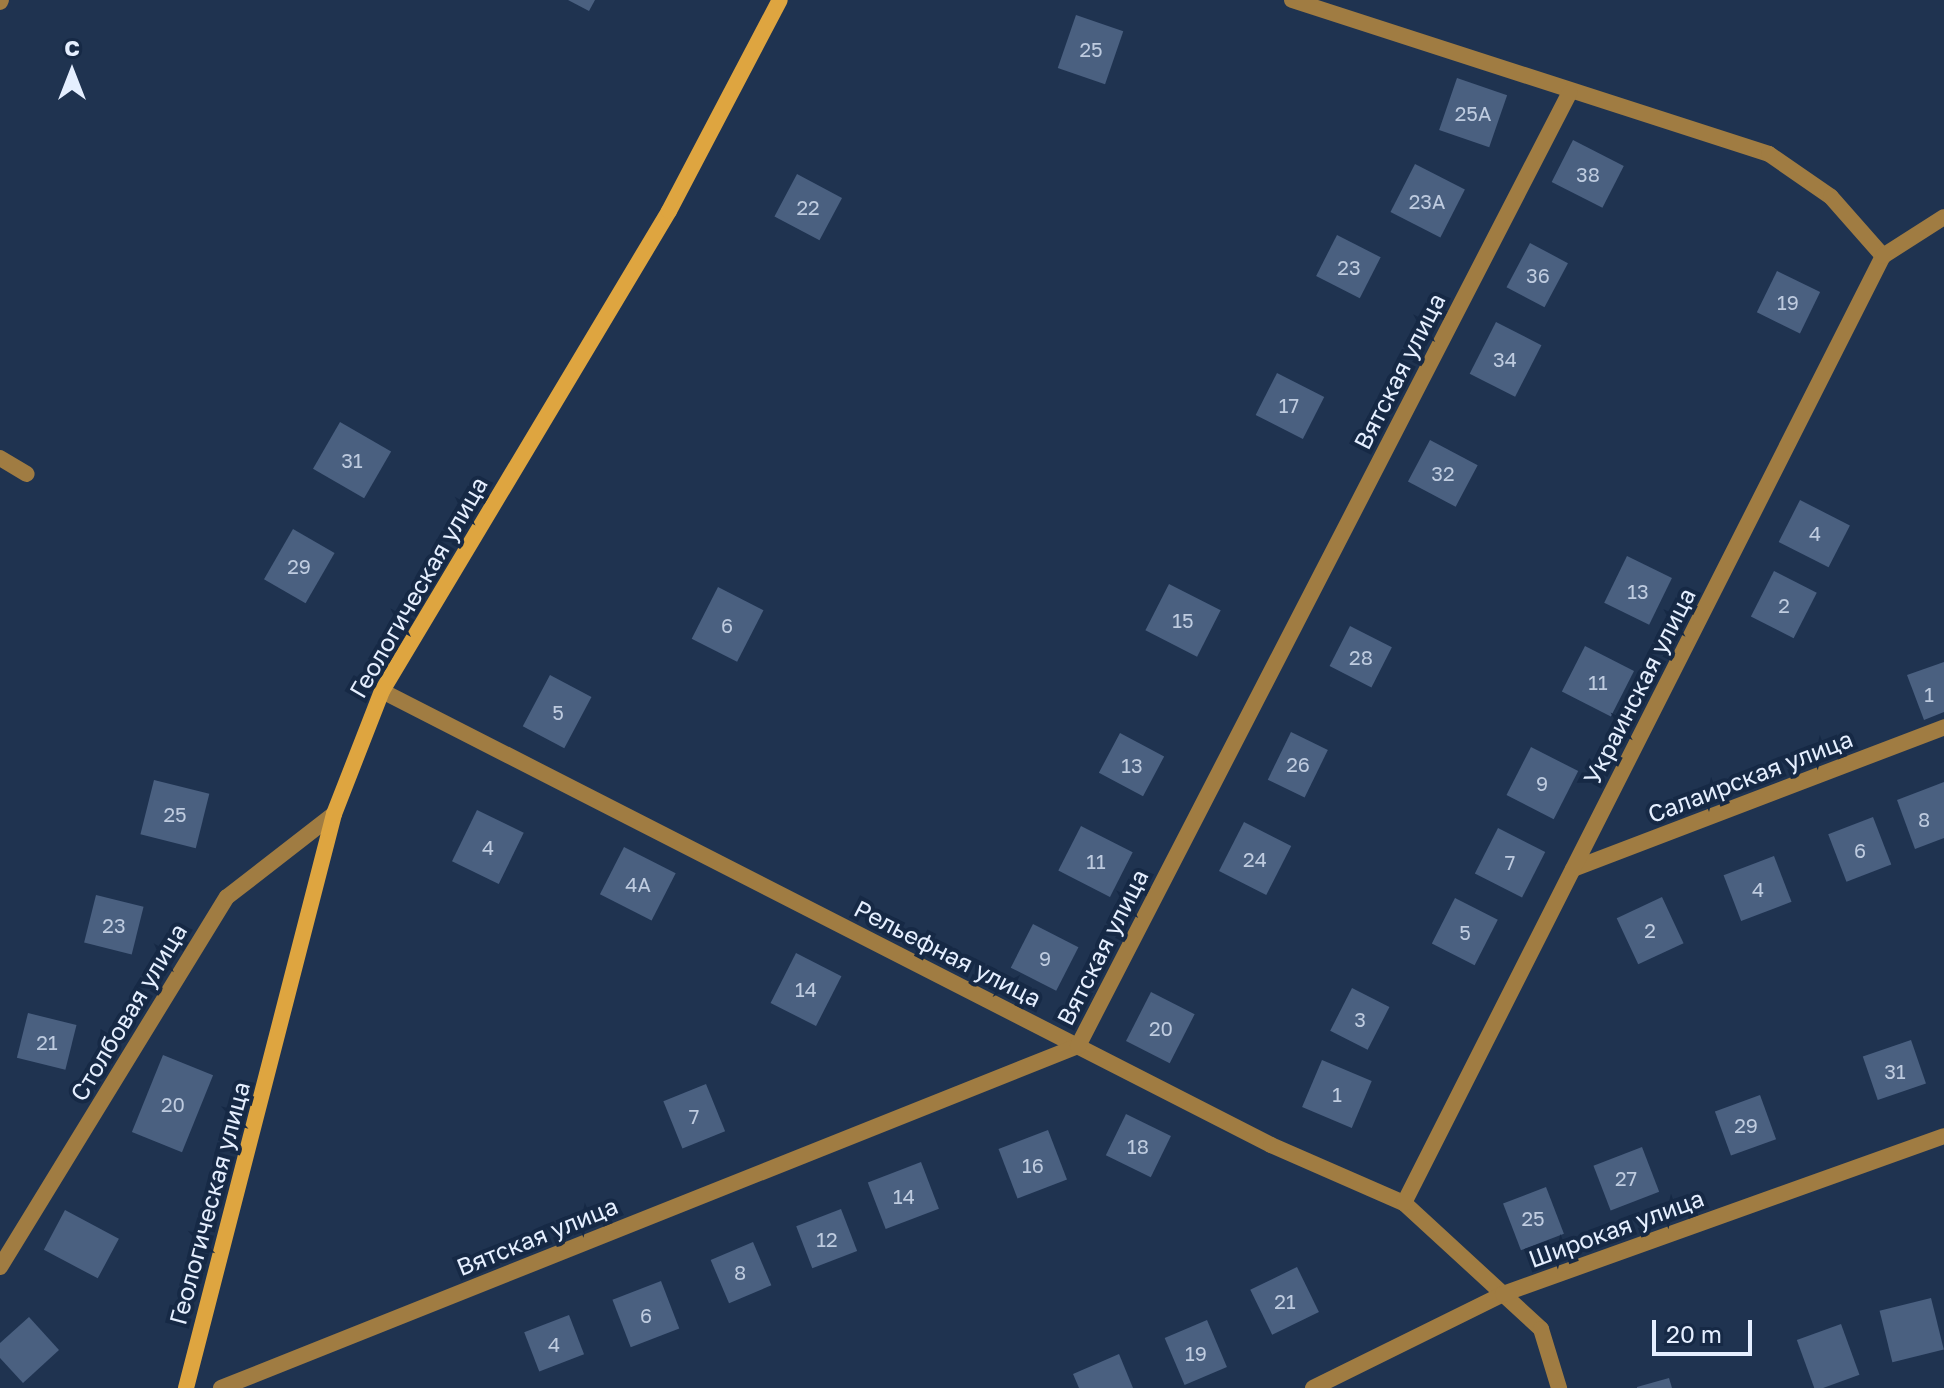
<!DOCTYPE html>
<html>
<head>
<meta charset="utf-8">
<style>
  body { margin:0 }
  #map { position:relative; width:1944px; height:1388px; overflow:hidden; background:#1f3350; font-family:"Golos Text",sans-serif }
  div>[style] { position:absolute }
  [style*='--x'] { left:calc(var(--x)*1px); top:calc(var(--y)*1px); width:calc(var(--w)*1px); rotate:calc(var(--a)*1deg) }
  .building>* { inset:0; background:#4a6080; transform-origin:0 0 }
  .lane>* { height:16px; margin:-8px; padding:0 8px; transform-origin:8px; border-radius:8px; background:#a07c42 }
  .street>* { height:16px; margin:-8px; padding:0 8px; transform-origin:8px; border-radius:8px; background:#a07c42 }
  .secondary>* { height:16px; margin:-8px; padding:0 8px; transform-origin:8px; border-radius:8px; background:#dea540 }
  span { translate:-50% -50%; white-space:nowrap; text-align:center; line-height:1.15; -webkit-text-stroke:8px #162945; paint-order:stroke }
  .number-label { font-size:20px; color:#becbdf }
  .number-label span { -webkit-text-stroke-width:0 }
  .street-label { font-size:24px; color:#e5efff }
  .north { position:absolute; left:32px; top:32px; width:80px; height:80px; -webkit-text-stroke:6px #162945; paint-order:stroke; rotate:0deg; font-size:22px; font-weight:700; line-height:32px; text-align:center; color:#e5efff }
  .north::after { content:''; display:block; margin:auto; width:28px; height:36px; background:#e5efff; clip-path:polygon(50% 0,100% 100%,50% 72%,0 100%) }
  .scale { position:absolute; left:1652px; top:1320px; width:100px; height:36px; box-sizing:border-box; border:4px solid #e5efff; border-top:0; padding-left:10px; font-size:24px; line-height:28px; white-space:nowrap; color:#e5efff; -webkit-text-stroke:6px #162945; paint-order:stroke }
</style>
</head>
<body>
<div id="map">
  <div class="building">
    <i style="clip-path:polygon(568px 0,595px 0,589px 11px)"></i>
    <i style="left:1076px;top:15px;width:50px;height:56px;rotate:19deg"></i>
    <i style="left:1457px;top:78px;width:53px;height:55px;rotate:19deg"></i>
    <i style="left:1573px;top:140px;width:57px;height:47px;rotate:27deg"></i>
    <i style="left:1415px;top:164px;width:56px;height:54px;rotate:27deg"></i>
    <i style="left:797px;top:174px;width:51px;height:48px;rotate:28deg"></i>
    <i style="left:1337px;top:235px;width:49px;height:46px;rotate:27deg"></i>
    <i style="left:1530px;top:243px;width:43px;height:50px;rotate:28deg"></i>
    <i style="left:1777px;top:271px;width:48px;height:46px;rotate:26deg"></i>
    <i style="left:1496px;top:322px;width:51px;height:58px;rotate:27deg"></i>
    <i style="left:1277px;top:373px;width:53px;height:47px;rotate:27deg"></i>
    <i style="left:340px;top:422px;width:59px;height:54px;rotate:30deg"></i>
    <i style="left:1430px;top:440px;width:54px;height:47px;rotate:28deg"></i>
    <i style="left:1800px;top:500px;width:56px;height:47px;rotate:27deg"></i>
    <i style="left:293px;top:529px;width:48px;height:58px;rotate:30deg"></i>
    <i style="left:1627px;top:556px;width:50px;height:52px;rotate:26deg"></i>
    <i style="left:1774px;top:571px;width:48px;height:51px;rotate:27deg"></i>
    <i style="left:1169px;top:584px;width:58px;height:52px;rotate:27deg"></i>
    <i style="left:718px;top:587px;width:51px;height:58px;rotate:27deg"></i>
    <i style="left:1350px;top:626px;width:47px;height:45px;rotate:27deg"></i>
    <i style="left:1585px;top:646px;width:55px;height:51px;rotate:27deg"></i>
    <i style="clip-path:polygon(1944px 662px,1944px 712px,1924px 720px,1907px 675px)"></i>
    <i style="left:550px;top:675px;width:47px;height:58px;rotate:28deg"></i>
    <i style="left:1291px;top:732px;width:41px;height:53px;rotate:26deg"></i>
    <i style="left:1120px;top:733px;width:50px;height:45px;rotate:28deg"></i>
    <i style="left:1531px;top:747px;width:53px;height:54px;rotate:27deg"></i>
    <i style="left:154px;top:780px;width:57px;height:56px;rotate:14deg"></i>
    <i style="clip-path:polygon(1944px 782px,1944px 838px,1915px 849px,1897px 800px)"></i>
    <i style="left:477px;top:810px;width:52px;height:57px;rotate:26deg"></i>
    <i style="left:1873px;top:817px;width:51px;height:48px;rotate:69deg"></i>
    <i style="left:1244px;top:822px;width:53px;height:55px;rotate:27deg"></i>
    <i style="left:1081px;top:826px;width:58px;height:50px;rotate:27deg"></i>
    <i style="left:1498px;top:828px;width:53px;height:51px;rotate:27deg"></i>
    <i style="left:624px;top:847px;width:58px;height:53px;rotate:27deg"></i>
    <i style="left:1774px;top:856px;width:49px;height:54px;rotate:69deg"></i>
    <i style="left:96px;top:895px;width:49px;height:49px;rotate:14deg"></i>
    <i style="left:1662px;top:897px;width:51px;height:50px;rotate:65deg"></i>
    <i style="left:1455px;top:898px;width:48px;height:51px;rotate:27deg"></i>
    <i style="left:1033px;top:924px;width:51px;height:49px;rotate:27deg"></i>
    <i style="left:796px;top:953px;width:51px;height:56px;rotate:27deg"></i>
    <i style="left:1352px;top:988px;width:42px;height:48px;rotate:27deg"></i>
    <i style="left:1151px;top:992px;width:49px;height:55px;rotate:27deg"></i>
    <i style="left:28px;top:1013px;width:50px;height:46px;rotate:14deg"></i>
    <i style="left:1911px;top:1040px;width:46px;height:51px;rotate:71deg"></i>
    <i style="left:163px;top:1055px;width:54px;height:83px;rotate:22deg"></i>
    <i style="left:1322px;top:1060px;width:54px;height:51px;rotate:23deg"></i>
    <i style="left:706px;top:1084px;width:51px;height:46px;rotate:68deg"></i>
    <i style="left:1760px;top:1095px;width:47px;height:48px;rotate:70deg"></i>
    <i style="left:1126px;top:1114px;width:50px;height:46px;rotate:26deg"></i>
    <i style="left:1048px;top:1130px;width:53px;height:53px;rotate:69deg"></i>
    <i style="left:1642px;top:1147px;width:48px;height:52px;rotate:69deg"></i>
    <i style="left:921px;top:1162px;width:50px;height:57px;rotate:69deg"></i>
    <i style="left:1546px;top:1187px;width:50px;height:46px;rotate:69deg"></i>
    <i style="left:841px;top:1209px;width:45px;height:48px;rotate:69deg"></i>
    <i style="left:65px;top:1210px;width:61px;height:45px;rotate:28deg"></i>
    <i style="left:753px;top:1242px;width:47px;height:46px;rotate:67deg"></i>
    <i style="left:1297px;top:1267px;width:50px;height:52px;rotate:64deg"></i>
    <i style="left:661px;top:1281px;width:51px;height:52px;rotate:69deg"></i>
    <i style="left:1931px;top:1298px;width:53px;height:53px;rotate:76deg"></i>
    <i style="left:569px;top:1315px;width:42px;height:48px;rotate:69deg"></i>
    <i style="clip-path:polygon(29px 1317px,59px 1350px,23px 1383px,0 1358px,0 1343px)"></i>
    <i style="left:1207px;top:1320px;width:51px;height:46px;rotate:67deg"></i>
    <i style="left:1841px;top:1324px;width:54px;height:47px;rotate:70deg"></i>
    <i style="clip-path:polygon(1119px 1354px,1133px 1388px,1079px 1388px,1073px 1374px)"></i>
    <i style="clip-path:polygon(1669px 1378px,1672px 1388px,1637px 1388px,1637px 1387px)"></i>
  </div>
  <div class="lane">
    <i style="--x:0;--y:2;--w:2;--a:-63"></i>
    <i style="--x:0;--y:458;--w:31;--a:31"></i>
  </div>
  <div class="street">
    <i style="--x:1292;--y:0;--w:501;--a:17.89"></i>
    <i style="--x:1769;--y:154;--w:75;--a:34.7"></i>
    <i style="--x:1831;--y:197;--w:79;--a:48.6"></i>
    <i style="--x:382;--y:691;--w:998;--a:27.05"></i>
    <i style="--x:1271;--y:1145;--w:145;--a:23.6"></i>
    <i style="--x:1404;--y:1203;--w:186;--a:42.6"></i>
    <i style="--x:1541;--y:1329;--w:62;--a:73"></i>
    <i style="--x:1573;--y:869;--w:397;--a:-20.9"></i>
    <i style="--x:1404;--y:1203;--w:1061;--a:-63.17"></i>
    <i style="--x:1883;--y:256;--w:72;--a:-32.6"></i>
    <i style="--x:0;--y:1267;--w:434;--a:-58.5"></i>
    <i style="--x:227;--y:897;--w:135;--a:-37.8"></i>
    <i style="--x:221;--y:1388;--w:923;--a:-21.76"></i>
    <i style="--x:1078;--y:1046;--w:1073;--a:-62.72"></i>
    <i style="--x:1313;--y:1388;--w:212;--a:-26.3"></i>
    <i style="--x:1503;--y:1294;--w:468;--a:-19.7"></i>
  </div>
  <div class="secondary">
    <i style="--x:186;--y:1388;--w:593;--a:-75.54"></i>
    <i style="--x:334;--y:814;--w:132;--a:-68.7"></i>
    <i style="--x:382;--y:691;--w:559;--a:-59.12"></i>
    <i style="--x:669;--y:211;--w:238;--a:-62.3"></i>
  </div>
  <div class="number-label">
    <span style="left:1091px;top:49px">25</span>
    <span style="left:1473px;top:113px">25А</span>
    <span style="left:1588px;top:174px">38</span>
    <span style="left:1427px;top:201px">23А</span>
    <span style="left:808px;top:207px">22</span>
    <span style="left:1349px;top:267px">23</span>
    <span style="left:1538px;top:275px">36</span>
    <span style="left:1788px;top:302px">19</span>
    <span style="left:1505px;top:359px">34</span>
    <span style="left:1289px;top:405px">17</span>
    <span style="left:352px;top:460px">31</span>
    <span style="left:1443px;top:473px">32</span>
    <span style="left:1815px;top:533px">4</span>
    <span style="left:299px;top:566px">29</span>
    <span style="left:1638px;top:591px">13</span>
    <span style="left:1784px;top:605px">2</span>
    <span style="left:1183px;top:620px">15</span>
    <span style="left:727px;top:625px">6</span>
    <span style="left:1361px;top:657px">28</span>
    <span style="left:1598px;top:682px">11</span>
    <span style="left:1929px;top:694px">1</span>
    <span style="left:558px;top:712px">5</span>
    <span style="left:1298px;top:764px">26</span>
    <span style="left:1132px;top:765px">13</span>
    <span style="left:1542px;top:783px">9</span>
    <span style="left:175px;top:814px">25</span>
    <span style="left:1924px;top:819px">8</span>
    <span style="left:488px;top:847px">4</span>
    <span style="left:1860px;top:850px">6</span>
    <span style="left:1255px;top:859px">24</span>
    <span style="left:1096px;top:861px">11</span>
    <span style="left:1510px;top:862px">7</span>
    <span style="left:638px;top:884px">4А</span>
    <span style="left:1758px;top:889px">4</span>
    <span style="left:114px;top:925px">23</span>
    <span style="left:1650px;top:930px">2</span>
    <span style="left:1465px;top:932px">5</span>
    <span style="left:1045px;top:958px">9</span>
    <span style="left:806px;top:989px">14</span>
    <span style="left:1360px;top:1019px">3</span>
    <span style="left:1161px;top:1028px">20</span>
    <span style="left:47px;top:1042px">21</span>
    <span style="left:1895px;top:1071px">31</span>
    <span style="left:1337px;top:1094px">1</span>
    <span style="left:173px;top:1104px">20</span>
    <span style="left:694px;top:1116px">7</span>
    <span style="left:1746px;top:1125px">29</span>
    <span style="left:1138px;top:1146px">18</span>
    <span style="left:1033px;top:1165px">16</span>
    <span style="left:1626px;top:1178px">27</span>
    <span style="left:904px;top:1196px">14</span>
    <span style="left:1533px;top:1218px">25</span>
    <span style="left:827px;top:1239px">12</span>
    <span style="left:740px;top:1272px">8</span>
    <span style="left:1285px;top:1301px">21</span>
    <span style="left:646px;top:1315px">6</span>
    <span style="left:554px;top:1344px">4</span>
    <span style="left:1196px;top:1353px">19</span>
  </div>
  <div class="street-label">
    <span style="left:1399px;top:371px;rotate:-63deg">Вятская улица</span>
    <span style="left:418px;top:587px;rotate:-60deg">Геологическая улица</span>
    <span style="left:1639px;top:686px;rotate:-63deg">Украинская улица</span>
    <span style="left:1750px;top:776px;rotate:-21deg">Салаирская улица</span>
    <span style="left:1102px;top:947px;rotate:-63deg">Вятская улица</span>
    <span style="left:948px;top:953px;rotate:27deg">Рельефная улица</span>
    <span style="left:128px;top:1012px;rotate:-59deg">Столбовая улица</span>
    <span style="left:209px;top:1203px;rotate:-75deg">Геологическая улица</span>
    <span style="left:1616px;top:1228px;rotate:-20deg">Широкая улица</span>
    <span style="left:537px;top:1236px;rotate:-22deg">Вятская улица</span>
  </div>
  <div class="north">С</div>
  <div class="scale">20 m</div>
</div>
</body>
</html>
